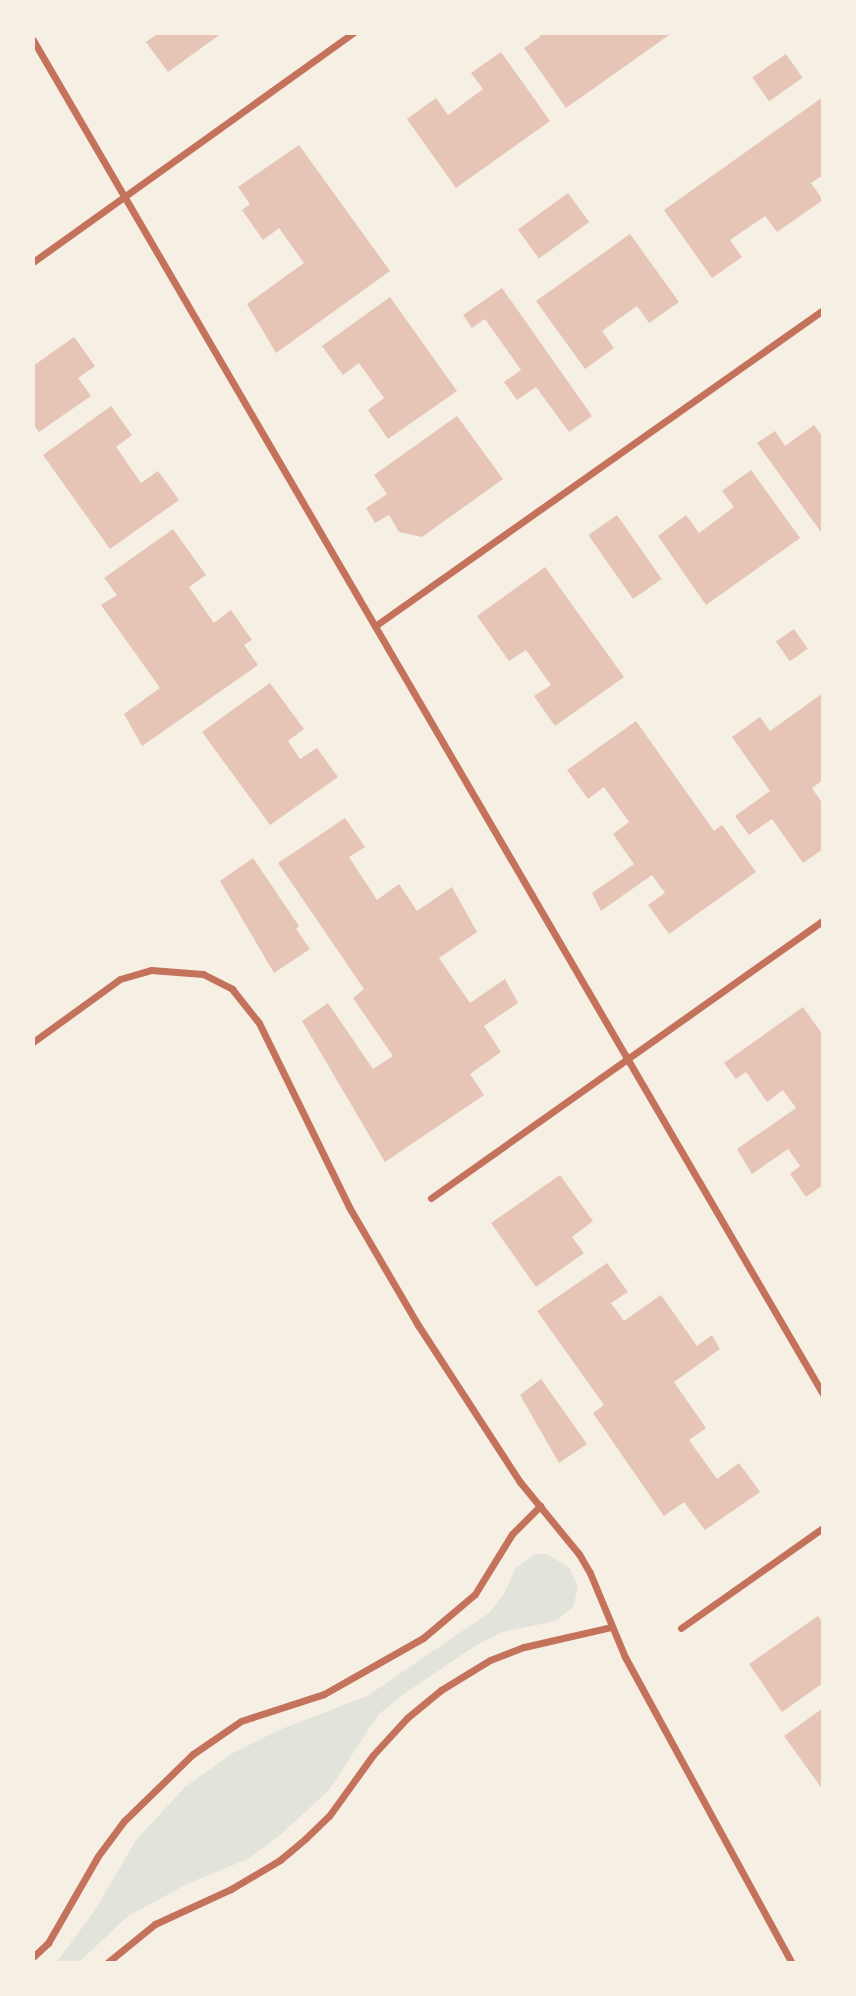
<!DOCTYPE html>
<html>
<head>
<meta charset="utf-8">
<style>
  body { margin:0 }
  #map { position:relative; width:856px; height:1996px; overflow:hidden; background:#f6efe4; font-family:"Source Sans 3",sans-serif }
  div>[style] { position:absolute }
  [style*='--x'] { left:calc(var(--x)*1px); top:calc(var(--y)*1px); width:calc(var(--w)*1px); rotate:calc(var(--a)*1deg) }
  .green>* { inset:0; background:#e2e4dc }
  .building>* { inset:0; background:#e6c5b7; transform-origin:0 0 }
  .minor>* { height:7px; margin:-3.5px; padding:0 3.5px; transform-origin:3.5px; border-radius:3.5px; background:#c5725c }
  span { translate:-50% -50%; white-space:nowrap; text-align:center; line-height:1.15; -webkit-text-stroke:7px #f6efe4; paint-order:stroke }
  .frame { position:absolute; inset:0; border:35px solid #f6efe4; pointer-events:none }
</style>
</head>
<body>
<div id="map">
  <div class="green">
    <i style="clip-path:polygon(536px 1554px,546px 1554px,569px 1567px,578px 1587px,573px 1607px,556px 1621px,502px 1632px,475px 1646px,401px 1696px,378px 1715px,329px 1790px,279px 1836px,248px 1859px,189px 1883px,128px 1916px,78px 1963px,56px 1963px,95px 1910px,136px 1840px,185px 1787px,231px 1754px,279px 1730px,367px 1696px,489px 1613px,504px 1594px,516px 1567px)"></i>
  </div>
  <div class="building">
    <i style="clip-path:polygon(159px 33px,222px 33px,168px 72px,146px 42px)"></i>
    <i style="clip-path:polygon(538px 33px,672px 33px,566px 108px,524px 48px,541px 36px)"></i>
    <i style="clip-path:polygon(501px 52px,550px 121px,456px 188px,407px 119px,436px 98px,448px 115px,483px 89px,471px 73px)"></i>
    <i style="left:786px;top:54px;width:29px;height:41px;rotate:55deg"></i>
    <i style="clip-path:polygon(823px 97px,823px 175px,811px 183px,823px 200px,777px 232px,765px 216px,730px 240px,742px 257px,712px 278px,664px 210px)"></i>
    <i style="clip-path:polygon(299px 145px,390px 271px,276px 353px,247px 304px,304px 263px,279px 228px,263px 240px,242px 210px,250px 204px,238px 187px)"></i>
    <i style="left:568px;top:193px;width:36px;height:62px;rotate:54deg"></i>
    <i style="clip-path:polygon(630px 234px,679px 302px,649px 323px,637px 306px,602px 331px,614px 348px,585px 369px,536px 301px)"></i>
    <i style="clip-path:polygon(502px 288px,592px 416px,569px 432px,536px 387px,517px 400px,504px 382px,521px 370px,485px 319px,472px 328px,463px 315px)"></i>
    <i style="clip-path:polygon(390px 297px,457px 391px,388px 439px,368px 410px,384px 398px,359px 363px,343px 375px,322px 346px)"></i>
    <i style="clip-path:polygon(74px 337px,95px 366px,78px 378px,91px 396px,39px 432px,33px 424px,33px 366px)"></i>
    <i style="clip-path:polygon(111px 406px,132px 435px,116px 447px,141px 483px,158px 471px,179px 500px,110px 549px,43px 455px)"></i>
    <i style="clip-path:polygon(457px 416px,503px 479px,422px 537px,399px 532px,389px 515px,375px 523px,366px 508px,387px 494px,374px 475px)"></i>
    <i style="clip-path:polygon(814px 425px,823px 437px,823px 535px,757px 443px,775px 431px,785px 446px)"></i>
    <i style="clip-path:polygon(751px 470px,800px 538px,706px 605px,658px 536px,686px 515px,699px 533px,734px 507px,722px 491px)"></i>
    <i style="left:617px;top:515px;width:78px;height:35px;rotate:55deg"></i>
    <i style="clip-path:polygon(173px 529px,206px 575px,189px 587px,214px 623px,231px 610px,252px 640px,244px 645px,258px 665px,142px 746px,124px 714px,160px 688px,101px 605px,117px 595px,104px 578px)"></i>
    <i style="clip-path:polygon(545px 567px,624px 677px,555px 726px,534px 696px,551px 685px,526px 650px,509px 661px,477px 616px)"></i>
    <i style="left:794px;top:629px;width:24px;height:22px;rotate:55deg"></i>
    <i style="clip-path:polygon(270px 683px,304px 729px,288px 741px,300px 759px,317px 748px,338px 777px,270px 825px,202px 732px)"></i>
    <i style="clip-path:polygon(823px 693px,823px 780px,812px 788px,823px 804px,823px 849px,803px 863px,772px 819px,749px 835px,735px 816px,770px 791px,732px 737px,760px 717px,770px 731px)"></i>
    <i style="clip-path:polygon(636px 721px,714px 831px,722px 825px,756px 872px,669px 934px,648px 905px,665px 893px,652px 875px,601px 911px,592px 893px,634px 864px,613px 834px,629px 822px,604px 787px,588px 799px,567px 770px)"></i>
    <i style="clip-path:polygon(345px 818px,365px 847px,349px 857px,377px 900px,399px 884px,417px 911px,452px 887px,477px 932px,439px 958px,470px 1003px,505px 979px,518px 1003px,484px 1026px,501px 1052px,470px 1074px,484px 1095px,385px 1162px,302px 1021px,328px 1003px,373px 1069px,393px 1056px,353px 998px,364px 989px,278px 863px)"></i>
    <i style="clip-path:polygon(253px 858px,299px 926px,296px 929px,310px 949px,274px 973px,220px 881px)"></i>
    <i style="clip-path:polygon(803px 1007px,823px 1035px,823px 1185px,806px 1197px,790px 1174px,800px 1166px,788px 1149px,752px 1174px,737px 1149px,796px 1108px,783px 1090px,767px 1102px,746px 1072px,736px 1079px,724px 1063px)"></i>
    <i style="clip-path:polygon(560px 1175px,593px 1221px,572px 1237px,584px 1253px,536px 1287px,491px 1223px)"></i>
    <i style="clip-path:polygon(607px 1263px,628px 1292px,611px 1303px,624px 1321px,661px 1295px,697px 1346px,712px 1335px,720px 1349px,674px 1382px,706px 1428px,689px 1440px,717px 1479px,739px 1463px,760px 1492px,705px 1530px,684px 1502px,664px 1516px,593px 1413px,604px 1405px,537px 1311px)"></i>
    <i style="clip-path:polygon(541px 1379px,587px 1444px,559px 1463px,520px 1395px)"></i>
    <i style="clip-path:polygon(818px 1616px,823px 1623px,823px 1683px,782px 1712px,749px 1664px)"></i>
    <i style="clip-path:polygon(823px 1708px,823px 1790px,784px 1736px)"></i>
  </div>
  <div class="minor">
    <i style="--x:33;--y:40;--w:1568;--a:59.74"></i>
    <i style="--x:33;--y:262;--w:393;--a:-35.6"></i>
    <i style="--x:375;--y:626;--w:548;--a:-35.2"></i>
    <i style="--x:33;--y:1042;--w:107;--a:-35.9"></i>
    <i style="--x:120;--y:979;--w:32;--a:-16"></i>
    <i style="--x:151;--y:970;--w:52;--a:4.4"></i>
    <i style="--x:203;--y:974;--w:33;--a:27"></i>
    <i style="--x:232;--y:989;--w:43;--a:51.5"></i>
    <i style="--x:259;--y:1023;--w:205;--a:63.9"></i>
    <i style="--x:349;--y:1207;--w:137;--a:59.7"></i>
    <i style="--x:418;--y:1325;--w:187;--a:57"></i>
    <i style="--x:520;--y:1482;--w:93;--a:50.7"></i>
    <i style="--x:579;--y:1554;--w:22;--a:60"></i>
    <i style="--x:590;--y:1573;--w:91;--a:67.4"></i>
    <i style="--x:625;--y:1657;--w:349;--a:61.4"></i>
    <i style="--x:431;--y:1198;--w:481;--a:-35.3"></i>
    <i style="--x:681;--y:1628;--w:174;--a:-35.2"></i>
    <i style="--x:33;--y:1957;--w:21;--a:-43"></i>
    <i style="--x:48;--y:1943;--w:100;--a:-60.1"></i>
    <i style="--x:98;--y:1856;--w:44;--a:-53.4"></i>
    <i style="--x:124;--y:1821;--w:96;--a:-44.2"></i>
    <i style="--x:193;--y:1754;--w:58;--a:-34.5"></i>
    <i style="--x:241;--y:1721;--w:87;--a:-18"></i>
    <i style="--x:324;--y:1694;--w:114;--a:-29.5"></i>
    <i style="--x:423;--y:1638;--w:68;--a:-40.2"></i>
    <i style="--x:475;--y:1594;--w:70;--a:-58.3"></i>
    <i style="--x:512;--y:1534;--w:40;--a:-45"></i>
    <i style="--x:107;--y:1963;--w:62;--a:-39.1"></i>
    <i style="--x:155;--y:1924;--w:84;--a:-24.7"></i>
    <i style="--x:231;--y:1889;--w:57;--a:-30.6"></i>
    <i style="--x:280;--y:1860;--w:34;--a:-40"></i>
    <i style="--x:306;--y:1838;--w:32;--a:-44"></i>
    <i style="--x:329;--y:1816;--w:75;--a:-54.2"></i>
    <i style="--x:373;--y:1755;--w:50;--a:-47.4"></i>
    <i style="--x:407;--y:1718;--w:44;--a:-39.5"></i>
    <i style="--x:441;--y:1690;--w:57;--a:-31.5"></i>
    <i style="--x:490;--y:1660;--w:36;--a:-21"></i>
    <i style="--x:524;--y:1647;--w:89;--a:-12.9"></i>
  </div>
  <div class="frame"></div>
</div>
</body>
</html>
